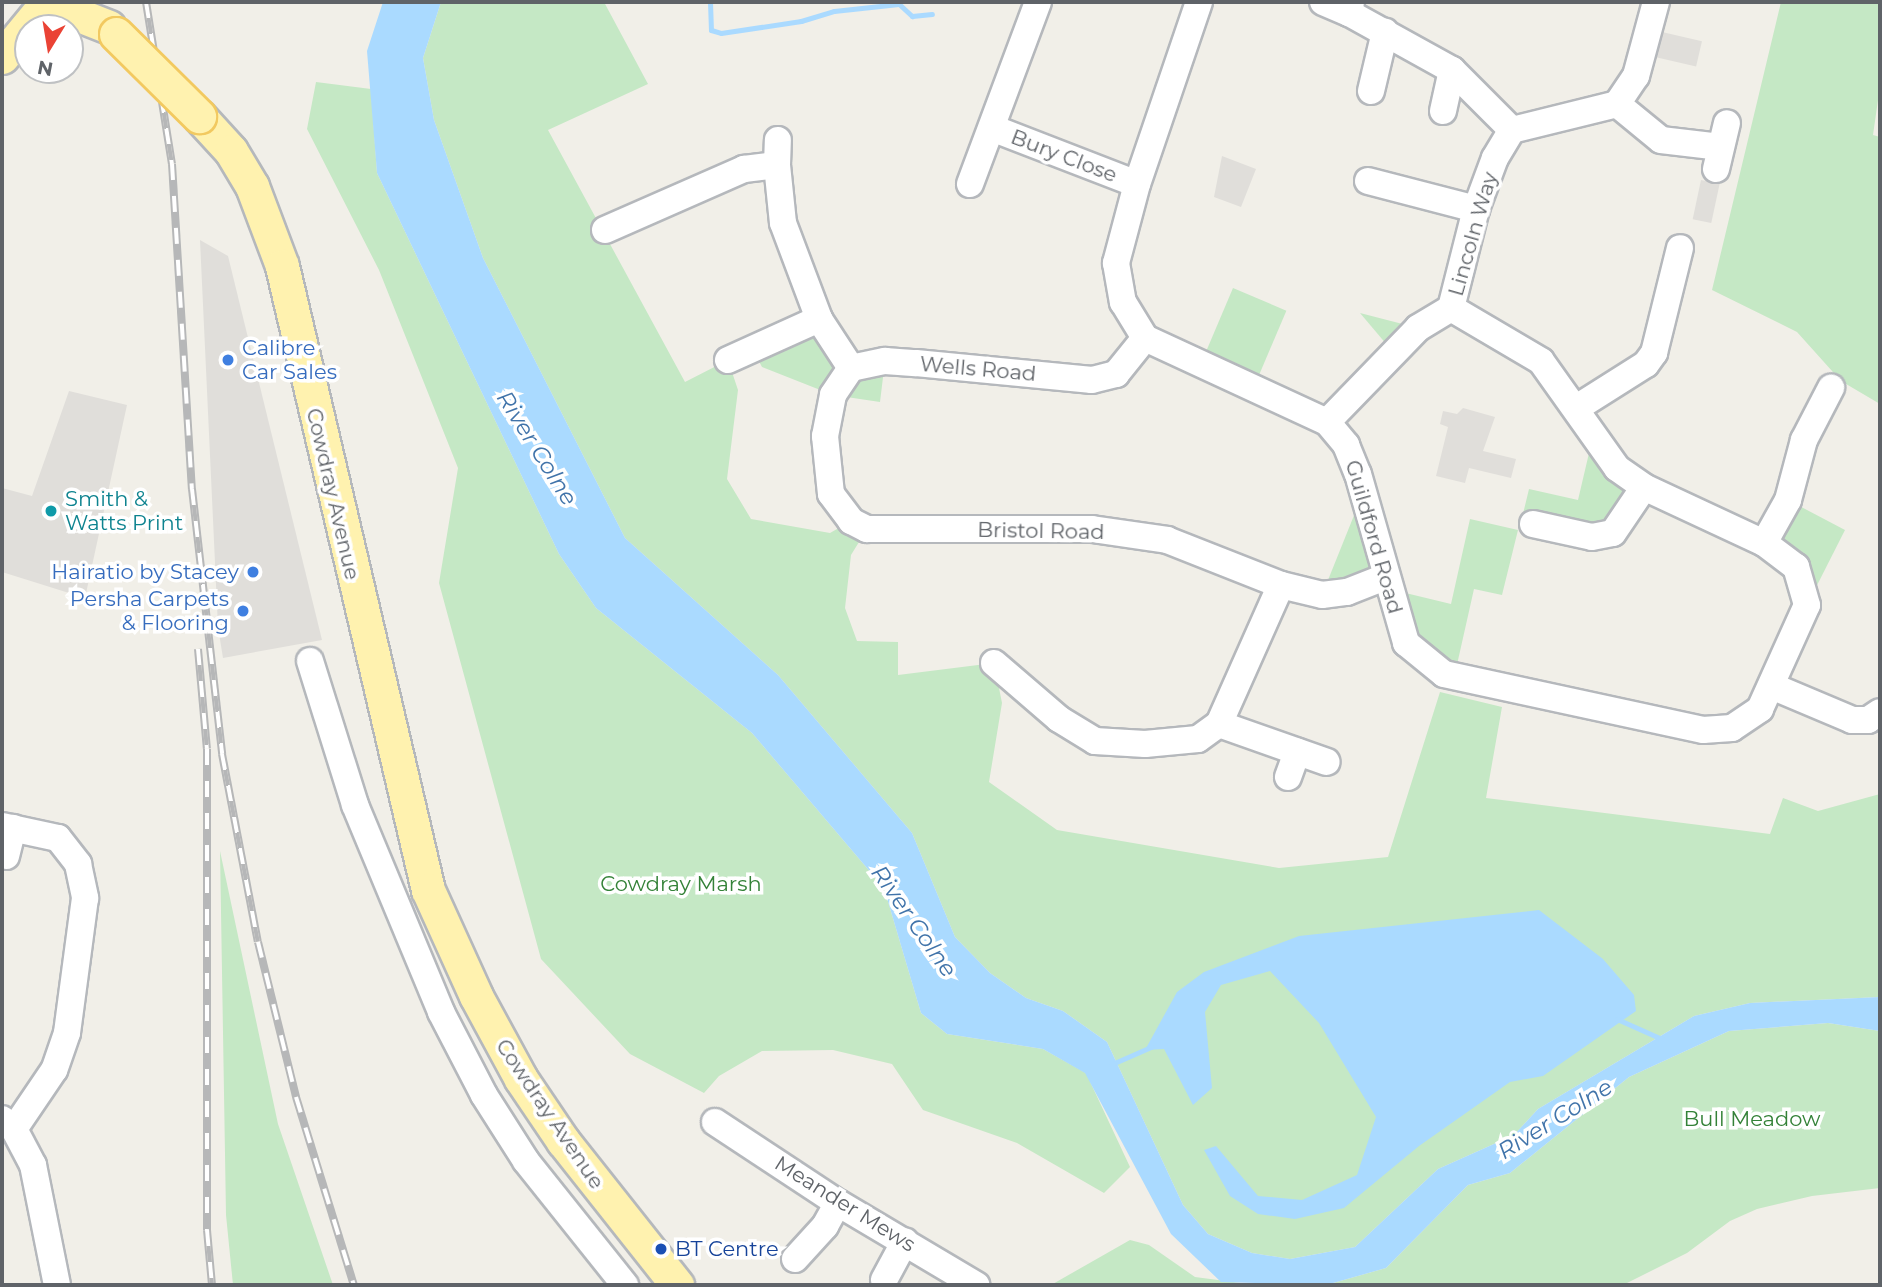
<!DOCTYPE html>
<html>
<head>
<meta charset="utf-8">
<style>
  body { margin:0 }
  #map { position:relative; width:1882px; height:1287px; overflow:hidden; background:#f1efe8; font-family:Montserrat,sans-serif }
  div>[style] { position:absolute }
  [style*='--x'] { left:calc(var(--x)*1px); top:calc(var(--y)*1px); width:calc(var(--w)*1px); rotate:calc(var(--a)*1deg) }
  .industrial>* { inset:0; background:#e0deda; transform-origin:0 0 }
  .green>* { inset:0; background:#c5e8c5; transform-origin:0 0 }
  .water>* { inset:0; background:#aadaff }
  .stream>* { height:5px; margin:-2.5px; padding:0 2.5px; transform-origin:2.5px; border-radius:2.5px; background:#aadaff }
  .roads { filter:drop-shadow(2px 0 #b5b8bc) drop-shadow(-2px 0 #b5b8bc) drop-shadow(0 2px #b5b8bc) drop-shadow(0 -2px #b5b8bc) }
  .minor>* { height:26px; margin:-13px; padding:0 13px; transform-origin:13px; border-radius:13px; background:#fff }
  .major>* { height:33px; margin:-16.5px; padding:0 16.5px; transform-origin:16.5px; border-radius:16.5px; background:#fff2af }
  .rail>* { height:8px; margin-top:-4px; transform-origin:0; background:repeating-linear-gradient(90deg,#fff 0 16px,#b6b7b8 0 32px); box-sizing:border-box; border-block:2px solid #b6b7b8 }
  .bridges { filter:drop-shadow(2px 0 #f2c960) drop-shadow(-2px 0 #f2c960) drop-shadow(0 2px #f2c960) drop-shadow(0 -2px #f2c960) }
  .major-bridge>* { height:33px; margin:-16.5px; padding:0 16.5px; transform-origin:16.5px; border-radius:16.5px; background:#fff2af }
  .dots>* { width:19px; height:19px; translate:-50% -50%; box-sizing:border-box; border:4px solid #fff; border-radius:50% }
  span { translate:-50% -50%; white-space:nowrap; text-align:center; line-height:1.15; -webkit-text-stroke:7px #fff; paint-order:stroke }
  .street-label { font-size:21px; color:#5f6368 }
  .shop-label { font-size:21px; color:#366cbe }
  .left { translate:0 -50%; text-align:left }
  .right { translate:-100% -50%; text-align:right }
  .culture-label { font-size:21px; color:#0d838f }
  .park-label { font-size:21px; color:#348238 }
  .transit-label { font-size:21px; color:#164399 }
  .water-label { font-size:23px; color:#4174aa; font-style:italic }
  .frame { position:absolute; inset:0; border:4px solid #5f6368; pointer-events:none }
  .north { position:absolute; left:14px; top:14px; width:70px; height:70px; box-sizing:border-box; background:#fff; border:2px solid #bfc1c3; border-radius:50%; rotate:191deg; font-size:19px; font-weight:700; line-height:28px; text-align:center; color:#5f6368 }
  .north::after { content:''; display:block; margin:auto; width:24px; height:32px; background:#ea4335; clip-path:polygon(50% 0,100% 100%,50% 72%,0 100%) }
</style>
</head>
<body>
<div id="map">
  <div class="industrial">
    <i style="left:1662px;top:32px;width:41px;height:26px;rotate:13deg"></i>
    <i style="clip-path:polygon(1222px 156px,1256px 169px,1241px 207px,1214px 197px)"></i>
    <i style="left:1701px;top:180px;width:19px;height:40px;rotate:12deg"></i>
    <i style="clip-path:polygon(200px 240px,228px 256px,322px 640px,223px 658px,218px 627px)"></i>
    <i style="clip-path:polygon(69px 391px,127px 405px,85px 598px,2px 572px,2px 488px,32px 496px)"></i>
    <i style="clip-path:polygon(1463px 408px,1495px 417px,1483px 451px,1516px 459px,1511px 478px,1469px 468px,1465px 483px,1436px 476px,1448px 427px,1440px 424px,1443px 411px,1457px 414px)"></i>
  </div>
  <div class="green">
    <i style="clip-path:polygon(441px 2px,604px 2px,648px 84px,548px 130px,685px 382px,728px 360px,738px 390px,727px 479px,751px 519px,830px 533px,851px 521px,867px 529px,851px 555px,845px 608px,857px 641px,898px 642px,898px 675px,994px 663px,1002px 703px,989px 782px,1057px 830px,1279px 868px,1388px 857px,1440px 692px,1502px 707px,1486px 798px,1770px 834px,1783px 798px,1818px 811px,1880px 794px,1880px 997px,1750px 1003px,1694px 1016px,1538px 1109px,1514px 1135px,1438px 1169px,1355px 1247px,1290px 1259px,1252px 1253px,1208px 1234px,1183px 1205px,1107px 1042px,1063px 1011px,1026px 998px,990px 973px,955px 937px,912px 833px,778px 675px,625px 538px,483px 258px,434px 120px,423px 58px)"></i>
    <i style="clip-path:polygon(1781px 2px,1880px 2px,1880px 86px,1873px 135px,1880px 137px,1880px 404px,1841px 381px,1797px 332px,1712px 290px)"></i>
    <i style="clip-path:polygon(316px 82px,371px 89px,377px 173px,559px 554px,596px 608px,752px 733px,884px 888px,921px 1013px,947px 1034px,1043px 1049px,1086px 1073px,1130px 1167px,1104px 1193px,1017px 1143px,923px 1110px,892px 1064px,833px 1050px,762px 1051px,719px 1076px,704px 1093px,630px 1054px,541px 959px,439px 583px,458px 468px,379px 270px,307px 129px)"></i>
    <i style="left:1233px;top:288px;width:58px;height:83px;rotate:23deg"></i>
    <i style="clip-path:polygon(1360px 313px,1418px 328px,1393px 352px)"></i>
    <i style="clip-path:polygon(819px 319px,851px 368px,885px 361px,880px 402px,833px 395px,762px 367px,753px 350px)"></i>
    <i style="clip-path:polygon(1593px 436px,1644px 487px,1613px 533px,1521px 522px,1529px 489px,1578px 500px)"></i>
    <i style="clip-path:polygon(1363px 493px,1385px 577px,1322px 595px)"></i>
    <i style="clip-path:polygon(1788px 500px,1845px 530px,1807px 605px,1764px 543px)"></i>
    <i style="clip-path:polygon(1470px 519px,1518px 530px,1502px 595px,1474px 589px,1454px 678px,1406px 643px,1389px 589px,1451px 604px)"></i>
    <i style="clip-path:polygon(220px 851px,278px 1124px,333px 1285px,233px 1285px,226px 1215px)"></i>
    <i style="clip-path:polygon(1828px 1023px,1880px 1031px,1880px 1188px,1812px 1196px,1757px 1209px,1730px 1221px,1687px 1253px,1623px 1285px,1326px 1285px,1386px 1268px,1468px 1185px,1510px 1173px,1629px 1077px,1729px 1031px)"></i>
    <i style="clip-path:polygon(1130px 1240px,1149px 1245px,1195px 1277px,1256px 1285px,1051px 1285px)"></i>
  </div>
  <div class="water">
    <i style="clip-path:polygon(383px 2px,441px 2px,423px 58px,434px 120px,483px 258px,625px 538px,778px 675px,912px 833px,955px 937px,990px 973px,1026px 998px,1063px 1011px,1107px 1042px,1183px 1205px,1208px 1234px,1252px 1253px,1290px 1259px,1355px 1247px,1438px 1169px,1514px 1135px,1538px 1109px,1694px 1016px,1750px 1003px,1880px 997px,1880px 1031px,1828px 1023px,1729px 1031px,1629px 1077px,1510px 1173px,1468px 1185px,1386px 1268px,1326px 1285px,1221px 1282px,1171px 1234px,1085px 1073px,1043px 1049px,947px 1034px,921px 1013px,884px 888px,752px 733px,596px 608px,559px 554px,377px 173px,367px 51px)"></i>
    <i style="clip-path:polygon(1539px 910px,1603px 959px,1634px 995px,1636px 1011px,1543px 1076px,1510px 1082px,1419px 1146px,1344px 1208px,1295px 1219px,1258px 1214px,1230px 1196px,1204px 1150px,1216px 1146px,1258px 1196px,1302px 1200px,1357px 1175px,1376px 1117px,1319px 1023px,1270px 971px,1221px 985px,1205px 1012px,1212px 1088px,1193px 1105px,1164px 1049px,1145px 1050px,1177px 992px,1204px 972px,1299px 936px)"></i>
  </div>
  <div class="stream">
    <i style="--x:710;--y:2;--w:28;--a:88"></i>
    <i style="--x:711;--y:30;--w:10;--a:17"></i>
    <i style="--x:721;--y:33;--w:81;--a:-8.5"></i>
    <i style="--x:801;--y:21;--w:34;--a:-17"></i>
    <i style="--x:834;--y:11;--w:65;--a:-6.1"></i>
    <i style="--x:899;--y:4;--w:18;--a:43"></i>
    <i style="--x:912;--y:16;--w:20;--a:-6"></i>
    <i style="--x:1617;--y:1019;--w:49;--a:24"></i>
    <i style="--x:1112;--y:1064;--w:43;--a:-23.6"></i>
  </div>
  <div class="roads">
    <div class="minor">
      <i style="--x:1199;--y:2;--w:192;--a:108.8"></i>
      <i style="--x:1137;--y:184;--w:82;--a:104.9"></i>
      <i style="--x:1116;--y:263;--w:40;--a:80"></i>
      <i style="--x:1123;--y:302;--w:42;--a:58.6"></i>
      <i style="--x:1145;--y:338;--w:200;--a:24.8"></i>
      <i style="--x:1327;--y:422;--w:30;--a:50"></i>
      <i style="--x:1346;--y:445;--w:31;--a:68"></i>
      <i style="--x:1358;--y:474;--w:176;--a:74.1"></i>
      <i style="--x:1406;--y:643;--w:49;--a:39.2"></i>
      <i style="--x:1444;--y:674;--w:265;--a:12.2"></i>
      <i style="--x:1703;--y:730;--w:29;--a:-4"></i>
      <i style="--x:1732;--y:728;--w:34;--a:-34"></i>
      <i style="--x:1760;--y:709;--w:114;--a:-65.7"></i>
      <i style="--x:1807;--y:605;--w:40;--a:-106"></i>
      <i style="--x:1796;--y:567;--w:40;--a:-143"></i>
      <i style="--x:1764;--y:543;--w:132;--a:-155"></i>
      <i style="--x:1644;--y:487;--w:33;--a:-145"></i>
      <i style="--x:1617;--y:468;--w:131;--a:-125.4"></i>
      <i style="--x:1541;--y:361;--w:104;--a:-149.5"></i>
      <i style="--x:1323;--y:2;--w:28;--a:23"></i>
      <i style="--x:1349;--y:13;--w:11;--a:-80"></i>
      <i style="--x:1349;--y:13;--w:118;--a:29"></i>
      <i style="--x:1452;--y:70;--w:85;--a:45"></i>
      <i style="--x:1371;--y:91;--w:61;--a:-76.7"></i>
      <i style="--x:1617;--y:104;--w:57;--a:39.3"></i>
      <i style="--x:1661;--y:140;--w:60;--a:6.7"></i>
      <i style="--x:1443;--y:111;--w:42;--a:-77.6"></i>
      <i style="--x:992;--y:128;--w:155;--a:21.1"></i>
      <i style="--x:777;--y:165;--w:25;--a:-88"></i>
      <i style="--x:1716;--y:169;--w:47;--a:-76.6"></i>
      <i style="--x:1368;--y:181;--w:112;--a:14.5"></i>
      <i style="--x:970;--y:184;--w:194;--a:-69.5"></i>
      <i style="--x:605;--y:230;--w:152;--a:-23.7"></i>
      <i style="--x:744;--y:169;--w:33;--a:-7"></i>
      <i style="--x:777;--y:165;--w:58;--a:84.1"></i>
      <i style="--x:783;--y:223;--w:103;--a:69.4"></i>
      <i style="--x:819;--y:319;--w:59;--a:56.9"></i>
      <i style="--x:851;--y:368;--w:35;--a:-12"></i>
      <i style="--x:885;--y:361;--w:31;--a:4"></i>
      <i style="--x:916;--y:363;--w:177;--a:5.5"></i>
      <i style="--x:1092;--y:380;--w:25;--a:-14"></i>
      <i style="--x:1116;--y:374;--w:46;--a:-51.1"></i>
      <i style="--x:728;--y:360;--w:100;--a:-24.3"></i>
      <i style="--x:851;--y:368;--w:32;--a:124"></i>
      <i style="--x:833;--y:395;--w:42;--a:101"></i>
      <i style="--x:825;--y:436;--w:58;--a:84.1"></i>
      <i style="--x:831;--y:494;--w:34;--a:53"></i>
      <i style="--x:851;--y:521;--w:18;--a:27"></i>
      <i style="--x:867;--y:529;--w:225;--a:0"></i>
      <i style="--x:1092;--y:529;--w:76;--a:8.3"></i>
      <i style="--x:1167;--y:540;--w:123;--a:21.5"></i>
      <i style="--x:1281;--y:585;--w:42;--a:13.7"></i>
      <i style="--x:1322;--y:595;--w:25;--a:-7"></i>
      <i style="--x:1347;--y:592;--w:41;--a:-21.5"></i>
      <i style="--x:1578;--y:407;--w:80;--a:-32.3"></i>
      <i style="--x:1646;--y:364;--w:14;--a:-54"></i>
      <i style="--x:1654;--y:353;--w:108;--a:-76.1"></i>
      <i style="--x:1327;--y:422;--w:131;--a:-45.9"></i>
      <i style="--x:1418;--y:328;--w:39;--a:-31"></i>
      <i style="--x:1451;--y:308;--w:102;--a:-75.8"></i>
      <i style="--x:1476;--y:209;--w:54;--a:-69.6"></i>
      <i style="--x:1495;--y:158;--w:33;--a:-59"></i>
      <i style="--x:1512;--y:130;--w:108;--a:-13.9"></i>
      <i style="--x:1617;--y:104;--w:34;--a:-56"></i>
      <i style="--x:1636;--y:76;--w:77;--a:-74.9"></i>
      <i style="--x:1533;--y:524;--w:60;--a:12.4"></i>
      <i style="--x:1592;--y:537;--w:21;--a:-11"></i>
      <i style="--x:1613;--y:533;--w:55;--a:-56"></i>
      <i style="--x:1764;--y:543;--w:49;--a:-60.8"></i>
      <i style="--x:1788;--y:500;--w:62;--a:-75.1"></i>
      <i style="--x:1804;--y:440;--w:59;--a:-62.6"></i>
      <i style="--x:310;--y:661;--w:151;--a:72.6"></i>
      <i style="--x:355;--y:805;--w:224;--a:67.4"></i>
      <i style="--x:441;--y:1012;--w:93;--a:62.6"></i>
      <i style="--x:484;--y:1095;--w:78;--a:57.5"></i>
      <i style="--x:526;--y:1161;--w:159;--a:51.4"></i>
      <i style="--x:994;--y:663;--w:86;--a:40.7"></i>
      <i style="--x:1059;--y:719;--w:42;--a:31.4"></i>
      <i style="--x:1095;--y:741;--w:50;--a:3.4"></i>
      <i style="--x:1145;--y:744;--w:53;--a:-5.4"></i>
      <i style="--x:1198;--y:739;--w:26;--a:-36"></i>
      <i style="--x:1219;--y:724;--w:152;--a:-66"></i>
      <i style="--x:1774;--y:687;--w:85;--a:22.9"></i>
      <i style="--x:1852;--y:720;--w:16;--a:0"></i>
      <i style="--x:1868;--y:720;--w:14;--a:-34"></i>
      <i style="--x:1219;--y:724;--w:114;--a:19.4"></i>
      <i style="--x:1288;--y:777;--w:27;--a:-70"></i>
      <i style="--x:2;--y:826;--w:57;--a:12.1"></i>
      <i style="--x:58;--y:838;--w:33;--a:52"></i>
      <i style="--x:78;--y:864;--w:35;--a:78"></i>
      <i style="--x:85;--y:898;--w:136;--a:97.6"></i>
      <i style="--x:67;--y:1033;--w:39;--a:109"></i>
      <i style="--x:54;--y:1070;--w:71;--a:124.1"></i>
      <i style="--x:6;--y:856;--w:29;--a:-76"></i>
      <i style="--x:2;--y:1119;--w:16;--a:40"></i>
      <i style="--x:14;--y:1129;--w:41;--a:62.2"></i>
      <i style="--x:33;--y:1165;--w:122;--a:78.7"></i>
      <i style="--x:715;--y:1122;--w:147;--a:33.4"></i>
      <i style="--x:838;--y:1203;--w:161;--a:30.7"></i>
      <i style="--x:795;--y:1259;--w:45;--a:-47.7"></i>
      <i style="--x:825;--y:1226;--w:26;--a:-61"></i>
      <i style="--x:884;--y:1280;--w:44;--a:-61.7"></i>
    </div>
    <div class="major">
      <i style="--x:53;--y:5;--w:60;--a:21.4"></i>
      <i style="--x:2;--y:57;--w:65;--a:-50.6"></i>
      <i style="--x:199;--y:116;--w:47;--a:47.6"></i>
      <i style="--x:231;--y:151;--w:41;--a:59"></i>
      <i style="--x:252;--y:186;--w:85;--a:69.4"></i>
      <i style="--x:282;--y:266;--w:641;--a:76.83"></i>
      <i style="--x:428;--y:890;--w:116;--a:65.6"></i>
      <i style="--x:476;--y:996;--w:94;--a:61.5"></i>
      <i style="--x:521;--y:1079;--w:75;--a:55.9"></i>
      <i style="--x:563;--y:1141;--w:184;--a:51.6"></i>
    </div>
  </div>
  <div class="rail">
    <i style="--x:146;--y:2;--w:164;--a:80.9"></i>
    <i style="--x:172;--y:164;--w:326;--a:86.5"></i>
    <i style="--x:192;--y:489;--w:267;--a:83.5"></i>
    <i style="--x:222;--y:754;--w:191;--a:79.2"></i>
    <i style="--x:258;--y:942;--w:160;--a:76.2"></i>
    <i style="--x:296;--y:1097;--w:197;--a:72.9"></i>
    <i style="--x:198;--y:649;--w:100;--a:84.9"></i>
    <i style="--x:207;--y:749;--w:481;--a:90"></i>
    <i style="--x:207;--y:1230;--w:55;--a:84.8"></i>
  </div>
  <div class="bridges">
    <div class="major-bridge">
      <i style="--x:116;--y:34;--w:117;--a:44.7"></i>
    </div>
  </div>
  <div class="dots">
    <i style="left:228px;top:360px;background:#3f7fe0"></i>
    <i style="left:51px;top:511px;background:#0f9aa8"></i>
    <i style="left:253px;top:572px;background:#3f7fe0"></i>
    <i style="left:243px;top:611px;background:#3f7fe0"></i>
    <i style="left:661px;top:1249px;background:#1a4fb4"></i>
  </div>
  <div class="street-label">
    <span style="left:1064px;top:156px;rotate:21deg">Bury Close</span>
    <span style="left:1473px;top:234px;rotate:-74deg">Lincoln Way</span>
    <span style="left:978px;top:369px;rotate:5deg">Wells Road</span>
    <span style="left:333px;top:494px;rotate:77deg">Cowdray Avenue</span>
    <span style="left:1041px;top:531px;rotate:1deg">Bristol Road</span>
    <span style="left:1374px;top:537px;rotate:74deg">Guildford Road</span>
    <span style="left:550px;top:1114px;rotate:56deg">Cowdray Avenue</span>
    <span style="left:845px;top:1204px;rotate:32deg">Meander Mews</span>
  </div>
  <div class="shop-label">
    <span class="left" style="left:242px;top:360px">Calibre<br>Car Sales</span>
    <span class="right" style="left:239px;top:572px">Hairatio by Stacey</span>
    <span class="right" style="left:229px;top:611px">Persha Carpets<br>&amp; Flooring</span>
  </div>
  <div class="culture-label">
    <span class="left" style="left:65px;top:511px">Smith &amp;<br>Watts Print</span>
  </div>
  <div class="park-label">
    <span style="left:681px;top:884px">Cowdray Marsh</span>
    <span style="left:1752px;top:1119px">Bull Meadow</span>
  </div>
  <div class="transit-label">
    <span class="left" style="left:675px;top:1249px">BT Centre</span>
  </div>
  <div class="water-label">
    <span style="left:537px;top:448px;rotate:58deg">River Colne</span>
    <span style="left:914px;top:921px;rotate:55deg">River Colne</span>
    <span style="left:1555px;top:1119px;rotate:-32deg">River Colne</span>
  </div>
  <div class="frame"></div>
  <div class="north">N</div>
</div>
</body>
</html>
